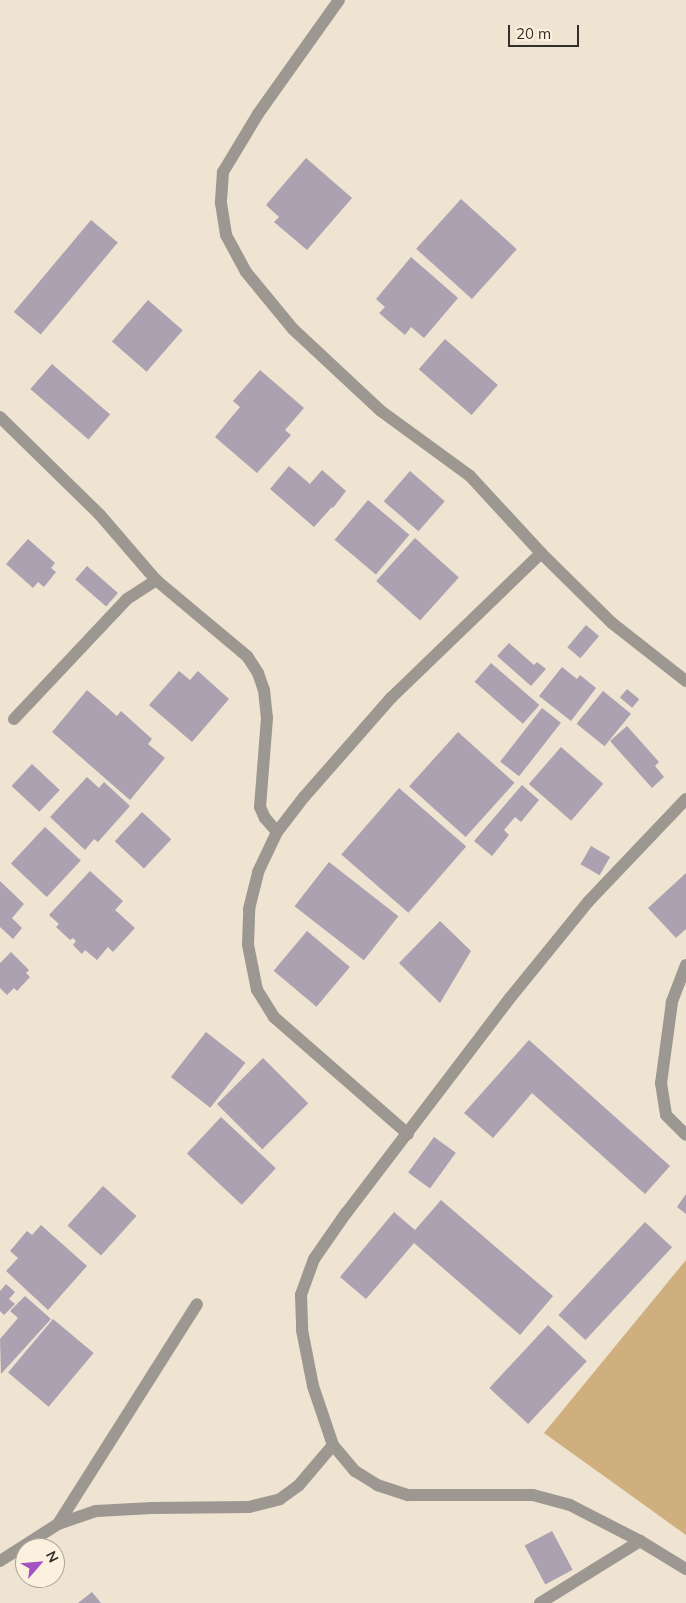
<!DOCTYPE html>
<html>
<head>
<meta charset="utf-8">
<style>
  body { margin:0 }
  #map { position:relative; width:686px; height:1603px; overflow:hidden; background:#efe3d1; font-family:Mulish,sans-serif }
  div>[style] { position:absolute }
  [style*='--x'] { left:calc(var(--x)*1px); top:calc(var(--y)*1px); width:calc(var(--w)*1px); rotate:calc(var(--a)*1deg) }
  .green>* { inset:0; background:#cfaf7d }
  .building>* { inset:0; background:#aba1b1; transform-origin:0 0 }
  .minor>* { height:12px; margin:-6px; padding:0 6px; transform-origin:6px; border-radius:6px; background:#9c9790 }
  span { translate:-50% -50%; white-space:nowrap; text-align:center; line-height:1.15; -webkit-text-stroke:4.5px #fcf0de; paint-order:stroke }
  .north { position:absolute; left:15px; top:1538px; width:50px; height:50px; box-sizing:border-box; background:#fcf0de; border:1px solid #aca395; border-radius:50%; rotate:63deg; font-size:14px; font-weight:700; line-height:20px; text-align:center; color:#332f28 }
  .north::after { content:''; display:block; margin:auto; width:18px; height:22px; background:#a153c4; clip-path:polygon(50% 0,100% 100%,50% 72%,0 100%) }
  .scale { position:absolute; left:508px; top:25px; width:71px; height:22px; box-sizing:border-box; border:2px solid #332f28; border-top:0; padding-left:6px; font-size:15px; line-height:18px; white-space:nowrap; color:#332f28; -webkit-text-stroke:4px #fcf0de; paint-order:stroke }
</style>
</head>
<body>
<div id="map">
  <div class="green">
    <i style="clip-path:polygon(686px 1260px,686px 1535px,544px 1433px)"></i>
  </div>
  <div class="building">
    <i style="clip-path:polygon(306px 158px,352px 198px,307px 250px,274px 222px,279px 217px,266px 205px)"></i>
    <i style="left:461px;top:199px;width:75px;height:67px;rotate:42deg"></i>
    <i style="left:91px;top:220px;width:35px;height:120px;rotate:40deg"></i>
    <i style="clip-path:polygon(411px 257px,458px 298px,424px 338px,411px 327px,405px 335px,379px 313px,385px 307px,376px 299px)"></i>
    <i style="left:148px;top:300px;width:46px;height:55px;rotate:41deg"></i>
    <i style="left:445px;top:339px;width:70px;height:40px;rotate:41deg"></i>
    <i style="left:52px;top:364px;width:77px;height:33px;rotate:41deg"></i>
    <i style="clip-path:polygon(260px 370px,304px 408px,285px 430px,291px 435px,257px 473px,215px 437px,240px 407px,233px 401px)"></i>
    <i style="clip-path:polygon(289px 466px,310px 484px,322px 470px,346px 491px,333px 508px,332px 507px,314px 527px,270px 489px)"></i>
    <i style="left:410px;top:471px;width:46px;height:40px;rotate:41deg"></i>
    <i style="left:368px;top:500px;width:54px;height:52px;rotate:40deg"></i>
    <i style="left:415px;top:538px;width:59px;height:58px;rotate:42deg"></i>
    <i style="clip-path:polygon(28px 539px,55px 563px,51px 568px,56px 572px,44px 587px,38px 582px,33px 588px,6px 564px)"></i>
    <i style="left:87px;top:566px;width:41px;height:18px;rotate:41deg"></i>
    <i style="left:586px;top:625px;width:17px;height:29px;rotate:40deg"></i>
    <i style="clip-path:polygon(509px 643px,534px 665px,537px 662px,546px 669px,531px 686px,497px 656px)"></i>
    <i style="left:491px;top:663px;width:64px;height:25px;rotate:41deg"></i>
    <i style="clip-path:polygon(562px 667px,577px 679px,580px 675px,596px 688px,571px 721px,539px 696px)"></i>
    <i style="clip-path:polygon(179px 671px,190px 680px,198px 671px,229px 699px,192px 742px,149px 705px)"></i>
    <i style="left:627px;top:689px;width:16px;height:11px;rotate:40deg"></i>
    <i style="clip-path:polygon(87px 690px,117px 716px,121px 711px,152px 739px,148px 744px,165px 758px,130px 800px,52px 732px)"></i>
    <i style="left:603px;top:691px;width:36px;height:42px;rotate:39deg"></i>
    <i style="left:542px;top:708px;width:24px;height:68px;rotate:38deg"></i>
    <i style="clip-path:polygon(627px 726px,659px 762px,655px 766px,664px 777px,652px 788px,610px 741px)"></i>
    <i style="left:458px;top:732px;width:76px;height:73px;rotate:42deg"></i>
    <i style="left:561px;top:747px;width:56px;height:49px;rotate:41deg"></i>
    <i style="left:32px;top:764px;width:38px;height:30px;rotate:43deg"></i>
    <i style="clip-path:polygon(87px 777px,99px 788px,104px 782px,130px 806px,98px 842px,94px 839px,85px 850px,50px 817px)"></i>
    <i style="clip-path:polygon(522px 785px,539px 800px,521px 822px,515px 817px,504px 830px,509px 835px,492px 856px,474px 841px)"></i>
    <i style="left:399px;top:788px;width:89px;height:88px;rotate:41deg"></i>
    <i style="left:142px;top:812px;width:40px;height:40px;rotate:43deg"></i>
    <i style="left:45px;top:827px;width:49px;height:50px;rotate:43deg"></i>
    <i style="left:591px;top:846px;width:22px;height:21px;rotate:30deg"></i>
    <i style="left:329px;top:862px;width:88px;height:56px;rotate:38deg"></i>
    <i style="clip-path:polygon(90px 871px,123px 901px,115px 910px,135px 928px,113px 952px,108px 947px,97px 960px,85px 950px,82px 954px,73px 945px,76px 941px,73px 938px,70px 940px,56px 927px,59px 924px,49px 915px)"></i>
    <i style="clip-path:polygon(686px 873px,686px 929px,676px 938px,648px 908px)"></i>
    <i style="clip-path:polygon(0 881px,24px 904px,12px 918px,22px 928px,13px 939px,0 927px)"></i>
    <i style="clip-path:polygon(440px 921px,471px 951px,440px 1003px,399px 963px)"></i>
    <i style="left:307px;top:931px;width:56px;height:52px;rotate:40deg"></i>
    <i style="clip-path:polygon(11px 952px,29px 970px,26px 973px,30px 977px,17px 991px,14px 988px,7px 995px,0 988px,0 963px)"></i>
    <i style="left:206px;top:1032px;width:50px;height:57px;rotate:38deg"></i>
    <i style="clip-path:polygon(529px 1040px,670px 1166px,645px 1194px,532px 1093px,493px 1138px,464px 1113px)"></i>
    <i style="left:263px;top:1058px;width:64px;height:65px;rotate:45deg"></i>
    <i style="left:221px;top:1117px;width:75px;height:50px;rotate:43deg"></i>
    <i style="left:434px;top:1137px;width:27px;height:44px;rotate:36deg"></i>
    <i style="left:103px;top:1186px;width:45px;height:53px;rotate:42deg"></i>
    <i style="clip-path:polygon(686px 1194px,686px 1214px,677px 1207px)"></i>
    <i style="clip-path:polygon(441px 1200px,553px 1296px,520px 1335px,414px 1243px,366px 1299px,340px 1277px,394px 1212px,415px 1230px)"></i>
    <i style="left:645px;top:1222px;width:37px;height:127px;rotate:43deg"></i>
    <i style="clip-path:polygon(41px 1225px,87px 1266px,48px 1310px,6px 1271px,18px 1258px,10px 1251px,27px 1231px,32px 1235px)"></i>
    <i style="clip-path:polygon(6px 1284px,15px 1292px,9px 1299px,15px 1304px,4px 1315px,0 1311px,0 1291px)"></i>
    <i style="clip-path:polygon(25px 1296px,51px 1319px,1px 1374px,0 1339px,18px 1318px,10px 1311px)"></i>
    <i style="left:53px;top:1319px;width:53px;height:70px;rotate:40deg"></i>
    <i style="left:548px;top:1325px;width:53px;height:86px;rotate:43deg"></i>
    <i style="left:552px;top:1531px;width:44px;height:31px;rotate:62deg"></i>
    <i style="clip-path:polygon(92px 1592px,101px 1603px,78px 1603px)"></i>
  </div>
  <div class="minor">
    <i style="--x:339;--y:0;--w:140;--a:125.4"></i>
    <i style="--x:258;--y:114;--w:68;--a:121.1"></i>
    <i style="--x:223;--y:172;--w:31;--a:94"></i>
    <i style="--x:221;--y:203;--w:32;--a:81"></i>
    <i style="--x:226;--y:235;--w:42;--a:61.6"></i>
    <i style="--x:246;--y:272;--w:74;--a:50.5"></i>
    <i style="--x:293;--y:329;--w:120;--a:43"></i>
    <i style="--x:381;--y:411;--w:110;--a:36.1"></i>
    <i style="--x:470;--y:476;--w:105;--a:47.3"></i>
    <i style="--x:541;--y:553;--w:100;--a:44.6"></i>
    <i style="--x:612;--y:623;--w:94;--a:38.1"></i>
    <i style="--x:0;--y:417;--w:140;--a:44.4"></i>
    <i style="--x:100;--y:515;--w:86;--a:49.3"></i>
    <i style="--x:156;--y:580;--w:119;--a:39.9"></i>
    <i style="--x:247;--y:656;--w:20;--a:57"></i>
    <i style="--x:258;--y:673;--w:18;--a:71"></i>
    <i style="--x:264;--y:690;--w:28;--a:84"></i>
    <i style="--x:267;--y:718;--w:89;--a:94.5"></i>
    <i style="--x:260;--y:807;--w:12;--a:66"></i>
    <i style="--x:265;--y:818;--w:18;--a:49"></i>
    <i style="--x:14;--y:719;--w:165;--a:-46.7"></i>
    <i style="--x:127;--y:599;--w:35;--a:-33"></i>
    <i style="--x:686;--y:799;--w:142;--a:133.6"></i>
    <i style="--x:588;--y:902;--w:124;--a:129.1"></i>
    <i style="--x:510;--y:998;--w:270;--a:127.3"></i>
    <i style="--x:346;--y:1213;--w:56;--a:124.8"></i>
    <i style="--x:314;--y:1259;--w:38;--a:110"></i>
    <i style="--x:301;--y:1295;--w:35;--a:88"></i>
    <i style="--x:302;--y:1330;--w:57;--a:78.9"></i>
    <i style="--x:313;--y:1386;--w:62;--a:71.3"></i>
    <i style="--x:333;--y:1445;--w:34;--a:50"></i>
    <i style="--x:355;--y:1471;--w:26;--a:32"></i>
    <i style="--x:377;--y:1485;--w:33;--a:18"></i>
    <i style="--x:408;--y:1495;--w:125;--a:0"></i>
    <i style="--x:533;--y:1495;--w:38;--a:15"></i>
    <i style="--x:570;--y:1505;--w:79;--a:27.2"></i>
    <i style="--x:640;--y:1541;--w:54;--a:31.3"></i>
    <i style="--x:686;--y:965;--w:40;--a:111"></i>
    <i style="--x:672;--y:1002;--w:82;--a:97.7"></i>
    <i style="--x:661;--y:1083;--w:32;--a:81"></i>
    <i style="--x:666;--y:1115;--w:28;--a:45"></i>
    <i style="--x:408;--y:1134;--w:178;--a:-138.9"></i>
    <i style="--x:274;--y:1017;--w:32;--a:-122"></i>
    <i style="--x:257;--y:990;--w:46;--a:-101.3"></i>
    <i style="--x:248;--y:945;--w:36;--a:-88"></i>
    <i style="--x:249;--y:909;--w:38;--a:-76"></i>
    <i style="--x:258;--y:872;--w:44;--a:-64.6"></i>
    <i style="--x:277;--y:832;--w:44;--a:-52.4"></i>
    <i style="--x:304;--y:797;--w:132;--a:-48.7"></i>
    <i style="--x:391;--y:698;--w:209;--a:-44"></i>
    <i style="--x:58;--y:1524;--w:260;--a:-57.7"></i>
    <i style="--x:0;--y:1561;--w:69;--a:-32.5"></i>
    <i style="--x:58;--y:1524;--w:40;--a:-18.9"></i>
    <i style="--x:96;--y:1511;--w:56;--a:-3.1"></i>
    <i style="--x:152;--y:1508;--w:97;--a:-0.6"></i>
    <i style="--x:249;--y:1507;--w:32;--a:-14"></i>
    <i style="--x:280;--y:1499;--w:24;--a:-36"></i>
    <i style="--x:299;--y:1485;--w:52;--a:-49.6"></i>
    <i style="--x:540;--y:1603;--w:118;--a:-31.8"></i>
  </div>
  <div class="north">N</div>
  <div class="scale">20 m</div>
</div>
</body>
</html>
